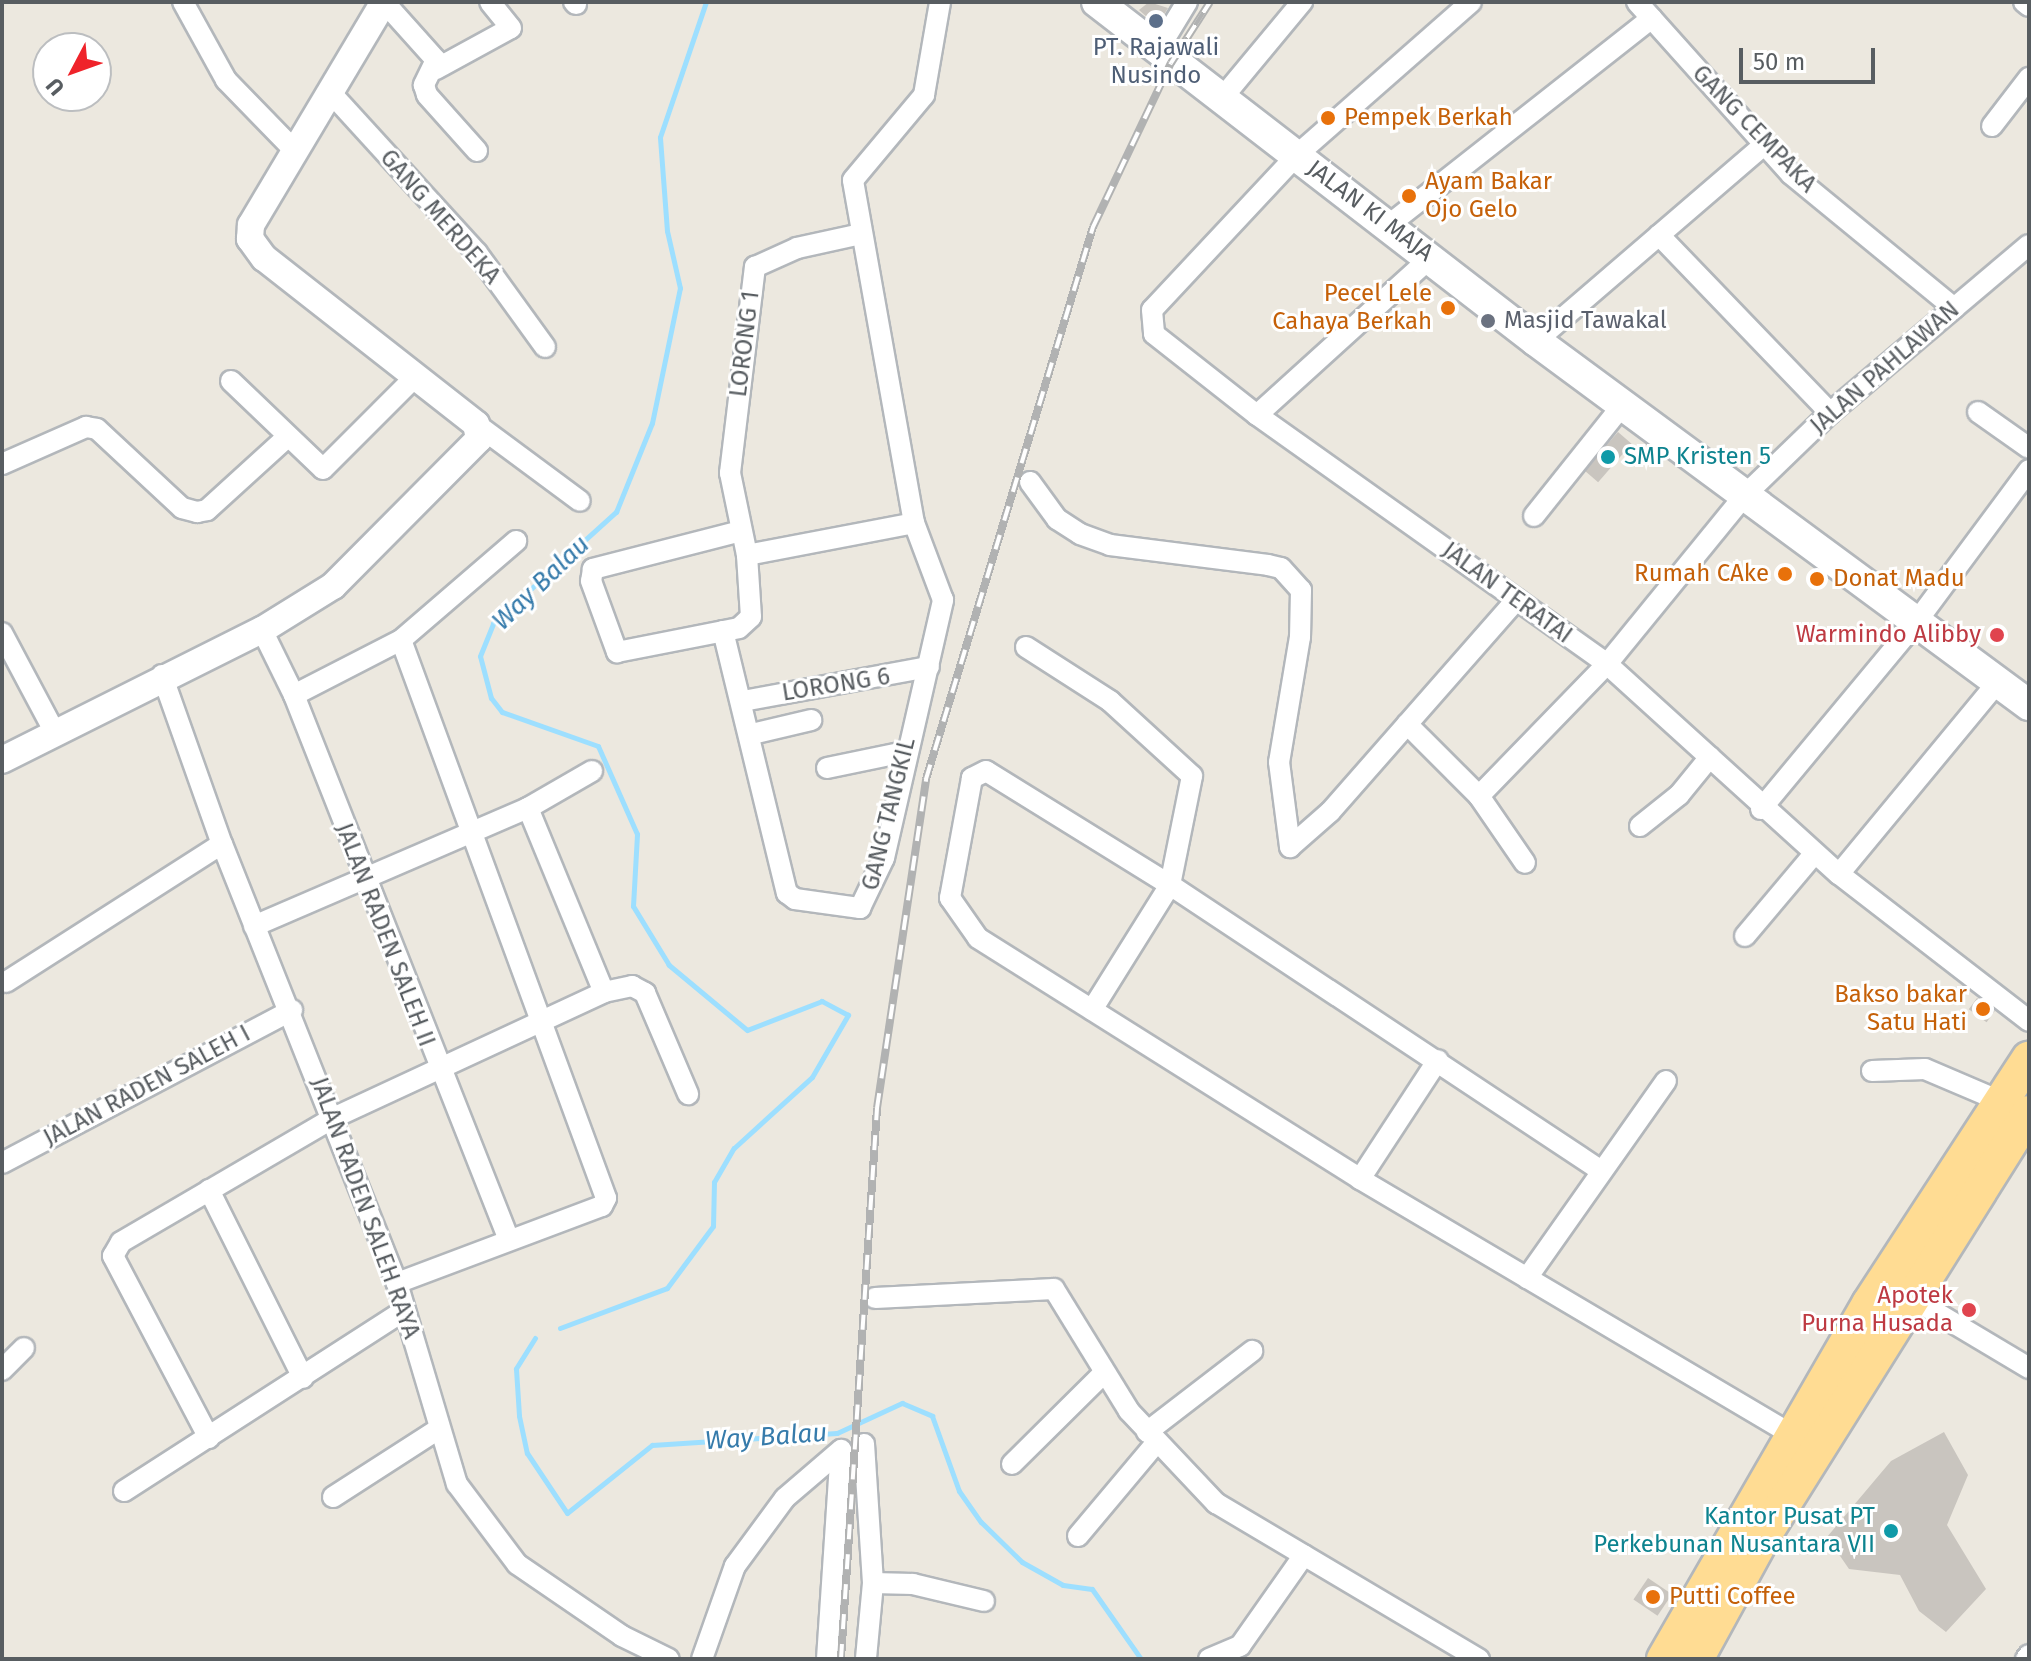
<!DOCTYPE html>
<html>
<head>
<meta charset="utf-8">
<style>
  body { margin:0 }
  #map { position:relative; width:2031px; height:1661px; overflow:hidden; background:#ece8df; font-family:"Fira Sans",sans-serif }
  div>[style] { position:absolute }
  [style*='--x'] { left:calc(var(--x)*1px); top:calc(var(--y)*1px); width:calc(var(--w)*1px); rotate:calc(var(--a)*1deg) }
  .stream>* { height:5px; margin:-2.5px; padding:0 2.5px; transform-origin:2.5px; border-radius:2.5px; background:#9ddfff }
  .building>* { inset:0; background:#c9c5bf; transform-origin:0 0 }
  .roads { filter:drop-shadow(2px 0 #b3b7bb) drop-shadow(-2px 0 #b3b7bb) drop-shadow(0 2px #b3b7bb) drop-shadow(0 -2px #b3b7bb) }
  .minor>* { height:20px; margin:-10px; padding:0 10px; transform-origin:10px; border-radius:10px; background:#fff }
  .tertiary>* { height:26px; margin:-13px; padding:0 13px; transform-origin:13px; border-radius:13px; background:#fff }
  .secondary>* { height:30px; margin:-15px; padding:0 15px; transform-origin:15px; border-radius:15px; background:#fff }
  .trunk>* { height:34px; margin:-17px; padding:0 17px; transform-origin:17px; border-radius:17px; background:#ffdc93 }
  .rail>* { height:8px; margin-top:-4px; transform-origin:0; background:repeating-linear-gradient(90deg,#fff 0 15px,#b1b2b2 0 30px); box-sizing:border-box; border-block:2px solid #b1b2b2 }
  .dots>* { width:22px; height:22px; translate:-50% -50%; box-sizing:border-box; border:4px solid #fff; border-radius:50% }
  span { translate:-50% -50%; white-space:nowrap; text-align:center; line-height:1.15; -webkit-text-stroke:6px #fff; paint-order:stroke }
  .service-label { font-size:24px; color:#4e5e75 }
  .food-label { font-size:24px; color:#c56008 }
  .left { translate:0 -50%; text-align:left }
  .right { translate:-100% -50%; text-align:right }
  .street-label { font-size:24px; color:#585d61 }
  .worship-label { font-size:24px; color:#5b616d }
  .culture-label { font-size:24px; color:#0d838f }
  .health-label { font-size:24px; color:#be3a42 }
  .water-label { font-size:26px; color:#367bab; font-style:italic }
  .frame { position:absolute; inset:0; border:4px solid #585d61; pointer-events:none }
  .north { position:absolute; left:32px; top:32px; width:80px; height:80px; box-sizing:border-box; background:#fff; border:2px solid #bcbec0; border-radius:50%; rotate:229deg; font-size:22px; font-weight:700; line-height:32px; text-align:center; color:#585d61 }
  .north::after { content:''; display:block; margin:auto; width:28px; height:36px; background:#ef232a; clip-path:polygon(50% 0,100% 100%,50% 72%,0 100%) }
  .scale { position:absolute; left:1739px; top:48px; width:136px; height:36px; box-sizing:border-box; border:4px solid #585d61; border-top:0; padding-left:10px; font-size:24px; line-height:28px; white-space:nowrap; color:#585d61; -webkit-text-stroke:6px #fff; paint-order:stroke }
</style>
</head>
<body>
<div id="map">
  <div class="stream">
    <i style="--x:560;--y:1328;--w:114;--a:-20.5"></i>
    <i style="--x:667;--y:1288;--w:77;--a:-53.4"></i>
    <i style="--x:713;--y:1226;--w:44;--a:-88.7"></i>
    <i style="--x:714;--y:1182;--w:39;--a:-60"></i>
    <i style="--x:734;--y:1148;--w:105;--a:-42.3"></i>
    <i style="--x:812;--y:1077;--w:72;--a:-59.9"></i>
    <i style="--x:848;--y:1015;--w:30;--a:-152"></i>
    <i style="--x:822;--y:1001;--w:80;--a:158.9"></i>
    <i style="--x:747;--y:1030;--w:102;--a:-140.2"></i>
    <i style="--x:669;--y:965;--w:69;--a:-121.4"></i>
    <i style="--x:633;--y:906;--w:72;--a:-86.8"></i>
    <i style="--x:637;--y:834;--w:96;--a:-113.9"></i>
    <i style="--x:598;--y:746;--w:102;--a:-160.5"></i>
    <i style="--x:502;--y:712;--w:18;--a:-128"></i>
    <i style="--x:491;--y:698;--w:43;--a:-104.7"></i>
    <i style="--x:480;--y:656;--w:35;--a:-68"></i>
    <i style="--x:493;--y:623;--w:166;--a:-42.1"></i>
    <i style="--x:616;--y:512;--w:96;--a:-68"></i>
    <i style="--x:652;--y:423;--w:138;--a:-78.3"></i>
    <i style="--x:680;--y:288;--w:58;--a:-102.8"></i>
    <i style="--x:667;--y:231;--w:94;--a:-94.3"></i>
    <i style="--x:660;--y:137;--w:143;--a:-71.2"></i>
    <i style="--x:535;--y:1338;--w:36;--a:122"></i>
    <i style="--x:516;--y:1369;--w:47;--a:86.3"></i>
    <i style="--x:519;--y:1416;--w:38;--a:78"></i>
    <i style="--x:527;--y:1453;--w:72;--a:56.3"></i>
    <i style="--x:567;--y:1513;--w:109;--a:-38.7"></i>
    <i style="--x:652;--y:1445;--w:185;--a:-3.7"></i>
    <i style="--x:837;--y:1433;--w:72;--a:-24.8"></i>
    <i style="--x:902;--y:1403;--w:33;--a:23"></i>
    <i style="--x:932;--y:1416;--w:80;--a:70.2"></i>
    <i style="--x:959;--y:1491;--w:38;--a:55"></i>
    <i style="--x:981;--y:1522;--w:57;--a:44.3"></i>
    <i style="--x:1022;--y:1562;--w:47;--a:29.3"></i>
    <i style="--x:1063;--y:1585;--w:29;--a:8"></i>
    <i style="--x:1092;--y:1589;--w:85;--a:55"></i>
  </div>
  <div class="building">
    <i style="clip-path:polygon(1149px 2px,1168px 8px,1157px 26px,1139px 10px)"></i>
    <i style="left:1618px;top:432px;width:18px;height:51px;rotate:41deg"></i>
    <i style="left:1977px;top:998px;width:22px;height:14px;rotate:36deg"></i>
    <i style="clip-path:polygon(1944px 1432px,1968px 1475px,1947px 1525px,1986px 1589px,1946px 1632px,1919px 1611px,1900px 1575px,1849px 1569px,1827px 1537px,1891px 1461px)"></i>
    <i style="left:1648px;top:1578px;width:29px;height:26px;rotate:34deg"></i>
  </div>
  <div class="roads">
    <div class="minor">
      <i style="--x:183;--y:2;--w:89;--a:61.1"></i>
      <i style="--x:226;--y:80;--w:98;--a:45.8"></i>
      <i style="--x:384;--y:2;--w:78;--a:48.1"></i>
      <i style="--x:436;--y:60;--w:28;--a:116"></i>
      <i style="--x:424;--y:85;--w:10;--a:73"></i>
      <i style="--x:427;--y:95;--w:75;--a:48.2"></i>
      <i style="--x:574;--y:2;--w:3;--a:45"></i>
      <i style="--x:1471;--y:2;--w:232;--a:138.7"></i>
      <i style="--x:1297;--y:155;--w:212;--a:133.1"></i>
      <i style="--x:1152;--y:310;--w:24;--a:85"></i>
      <i style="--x:1154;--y:334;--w:131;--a:38.2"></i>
      <i style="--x:1257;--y:415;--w:430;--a:35.4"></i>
      <i style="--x:1607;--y:664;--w:313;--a:42.2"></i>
      <i style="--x:1839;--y:874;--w:240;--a:37.7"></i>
      <i style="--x:1637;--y:2;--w:231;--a:48.2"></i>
      <i style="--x:1791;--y:174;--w:211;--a:39.4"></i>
      <i style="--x:2024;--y:2;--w:6;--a:39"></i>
      <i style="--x:1156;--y:53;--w:60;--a:-58.7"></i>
      <i style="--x:436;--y:69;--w:85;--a:-28.7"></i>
      <i style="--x:511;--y:28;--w:33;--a:-129"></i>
      <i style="--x:329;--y:91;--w:219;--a:47.6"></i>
      <i style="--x:477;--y:253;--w:116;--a:54.1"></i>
      <i style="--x:1223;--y:97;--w:124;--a:-50.3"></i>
      <i style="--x:1992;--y:126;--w:61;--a:-52.4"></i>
      <i style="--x:1390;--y:224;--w:333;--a:-38.2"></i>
      <i style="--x:1659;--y:235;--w:247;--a:46.1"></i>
      <i style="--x:1536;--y:341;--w:301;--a:-40.7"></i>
      <i style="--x:231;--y:381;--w:127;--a:43.7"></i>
      <i style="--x:323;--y:469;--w:129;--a:-45"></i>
      <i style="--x:1978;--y:412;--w:62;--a:35.2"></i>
      <i style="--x:1257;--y:415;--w:235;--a:-42.2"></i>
      <i style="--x:476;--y:424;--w:129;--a:36.5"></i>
      <i style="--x:2;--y:464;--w:92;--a:-23.8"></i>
      <i style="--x:86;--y:427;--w:11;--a:10"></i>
      <i style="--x:97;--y:429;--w:116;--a:42.9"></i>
      <i style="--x:182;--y:508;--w:16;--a:15"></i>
      <i style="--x:197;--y:512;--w:10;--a:-11"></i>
      <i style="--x:207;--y:510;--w:107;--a:-42.3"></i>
      <i style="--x:1030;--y:482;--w:46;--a:53.9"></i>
      <i style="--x:1057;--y:519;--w:27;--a:33"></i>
      <i style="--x:1080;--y:534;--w:32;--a:20"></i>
      <i style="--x:1110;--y:545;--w:159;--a:7.2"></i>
      <i style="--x:1268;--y:565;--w:13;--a:13"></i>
      <i style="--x:1281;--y:568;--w:30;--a:48"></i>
      <i style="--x:1301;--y:590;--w:47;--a:91.2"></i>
      <i style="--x:1300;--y:637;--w:127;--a:99.5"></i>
      <i style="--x:1279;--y:762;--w:86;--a:82.6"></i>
      <i style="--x:1290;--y:847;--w:53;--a:-41.2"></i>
      <i style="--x:1330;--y:812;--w:283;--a:-48.7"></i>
      <i style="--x:1534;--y:516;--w:146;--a:-51.4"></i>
      <i style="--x:737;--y:532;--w:149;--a:165.6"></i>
      <i style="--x:593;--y:569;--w:12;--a:99"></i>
      <i style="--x:591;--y:581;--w:76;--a:69.9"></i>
      <i style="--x:617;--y:652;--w:124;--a:-11.1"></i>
      <i style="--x:739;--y:628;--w:16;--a:-43"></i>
      <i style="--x:751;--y:617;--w:62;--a:-93.7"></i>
      <i style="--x:747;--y:555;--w:84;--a:-101.7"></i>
      <i style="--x:730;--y:473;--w:208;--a:-83.1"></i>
      <i style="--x:755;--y:267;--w:46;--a:-24.3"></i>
      <i style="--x:797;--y:248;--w:66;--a:-12.3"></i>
      <i style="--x:747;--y:555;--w:170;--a:-10.8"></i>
      <i style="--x:262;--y:630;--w:72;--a:63.8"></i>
      <i style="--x:294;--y:695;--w:586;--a:68.47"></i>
      <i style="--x:723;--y:631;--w:270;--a:76.3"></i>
      <i style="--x:787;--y:893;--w:10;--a:37"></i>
      <i style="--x:795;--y:899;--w:66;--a:7.9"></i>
      <i style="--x:860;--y:908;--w:55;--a:-64.4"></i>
      <i style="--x:884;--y:858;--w:265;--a:-77.1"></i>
      <i style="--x:943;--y:600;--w:82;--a:-110.6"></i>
      <i style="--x:914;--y:523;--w:348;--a:-100.1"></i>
      <i style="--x:853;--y:180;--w:111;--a:-50.1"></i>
      <i style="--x:924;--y:95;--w:94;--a:-80.2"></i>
      <i style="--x:2;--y:633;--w:111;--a:62"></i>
      <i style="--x:1026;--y:647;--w:100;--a:32.7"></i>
      <i style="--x:1110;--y:701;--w:111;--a:42.4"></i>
      <i style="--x:1192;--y:776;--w:111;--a:101.4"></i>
      <i style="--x:1170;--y:885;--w:147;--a:122"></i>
      <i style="--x:162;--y:675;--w:179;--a:70.5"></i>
      <i style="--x:222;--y:844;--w:473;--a:68.3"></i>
      <i style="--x:397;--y:1283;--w:210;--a:73.4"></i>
      <i style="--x:457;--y:1484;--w:100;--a:53.1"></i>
      <i style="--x:517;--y:1564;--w:127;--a:34.4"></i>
      <i style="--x:622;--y:1636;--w:52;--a:26.1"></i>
      <i style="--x:294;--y:695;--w:120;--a:-27.2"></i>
      <i style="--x:401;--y:640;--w:152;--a:-40.7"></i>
      <i style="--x:743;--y:701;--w:189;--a:-10.4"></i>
      <i style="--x:1407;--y:724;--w:102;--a:45"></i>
      <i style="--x:1479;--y:796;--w:81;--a:55.5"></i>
      <i style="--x:752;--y:734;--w:61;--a:-13.3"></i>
      <i style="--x:827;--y:768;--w:79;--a:-11.7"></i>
      <i style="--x:1479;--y:796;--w:184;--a:-45.9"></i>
      <i style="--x:1607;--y:664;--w:218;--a:-50.8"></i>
      <i style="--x:1745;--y:495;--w:118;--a:-44"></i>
      <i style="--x:1830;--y:413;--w:260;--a:-40.2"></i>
      <i style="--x:528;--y:808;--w:199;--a:67.6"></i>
      <i style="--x:1761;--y:809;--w:244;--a:-50.3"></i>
      <i style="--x:1917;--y:621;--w:188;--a:-53.4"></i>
      <i style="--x:1640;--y:826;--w:50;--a:-38.5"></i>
      <i style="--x:1679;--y:795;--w:49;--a:-50.8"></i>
      <i style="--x:1839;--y:874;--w:249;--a:-50.4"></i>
      <i style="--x:254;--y:926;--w:298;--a:-23.3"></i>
      <i style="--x:528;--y:808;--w:74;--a:-30"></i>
      <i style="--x:1745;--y:936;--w:107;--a:-49.9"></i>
      <i style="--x:6;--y:982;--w:256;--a:-32.6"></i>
      <i style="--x:1872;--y:1071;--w:53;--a:-2.2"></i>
      <i style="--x:1925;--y:1069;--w:82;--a:23.1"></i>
      <i style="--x:2;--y:1163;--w:328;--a:-27.8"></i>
      <i style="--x:1600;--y:1170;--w:516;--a:-146.46"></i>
      <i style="--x:1170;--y:885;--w:216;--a:-148.2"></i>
      <i style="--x:986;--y:771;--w:16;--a:153"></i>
      <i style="--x:972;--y:778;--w:122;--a:100.4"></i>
      <i style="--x:950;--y:898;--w:49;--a:55"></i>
      <i style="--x:978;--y:938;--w:452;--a:32.2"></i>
      <i style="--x:1360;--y:1179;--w:501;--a:30.61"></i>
      <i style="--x:1360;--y:1179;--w:142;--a:-56.8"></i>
      <i style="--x:209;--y:1190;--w:210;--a:63.4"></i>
      <i style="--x:1527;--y:1278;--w:241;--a:-54.8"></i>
      <i style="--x:397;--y:1283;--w:219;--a:-20.6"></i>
      <i style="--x:602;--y:1206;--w:9;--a:-63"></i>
      <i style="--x:606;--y:1198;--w:594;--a:-110.17"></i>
      <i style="--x:1910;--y:1297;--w:139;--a:30.8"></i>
      <i style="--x:875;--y:1298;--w:179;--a:-2.9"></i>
      <i style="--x:1054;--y:1289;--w:143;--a:58.4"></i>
      <i style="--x:1129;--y:1411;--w:127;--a:46.6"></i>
      <i style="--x:1216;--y:1503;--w:306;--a:30.7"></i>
      <i style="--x:2;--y:1370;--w:31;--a:-45"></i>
      <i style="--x:1147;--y:1432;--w:133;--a:-37.6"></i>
      <i style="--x:209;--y:1438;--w:206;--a:-117.8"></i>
      <i style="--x:113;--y:1256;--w:16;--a:-60"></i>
      <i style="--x:121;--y:1242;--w:246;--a:-30.3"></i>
      <i style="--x:333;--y:1118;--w:299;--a:-24.9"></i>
      <i style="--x:604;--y:992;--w:29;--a:-12"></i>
      <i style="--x:632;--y:986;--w:15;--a:28"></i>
      <i style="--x:645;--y:993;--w:110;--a:66.9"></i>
      <i style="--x:864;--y:1444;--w:139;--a:86.3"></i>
      <i style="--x:873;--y:1583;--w:76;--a:95.3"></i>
      <i style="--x:1012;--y:1464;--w:128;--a:-44.7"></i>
      <i style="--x:124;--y:1491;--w:334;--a:-32.8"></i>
      <i style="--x:333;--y:1497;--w:124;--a:-32.8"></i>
      <i style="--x:1078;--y:1536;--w:121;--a:-50"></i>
      <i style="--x:873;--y:1583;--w:40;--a:1.4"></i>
      <i style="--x:913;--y:1584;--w:73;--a:13.5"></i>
      <i style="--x:702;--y:1659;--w:99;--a:-70.5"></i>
      <i style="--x:735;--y:1566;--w:84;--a:-53.7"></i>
      <i style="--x:785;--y:1498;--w:74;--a:-40.6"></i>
      <i style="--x:827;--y:1659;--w:209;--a:-86.2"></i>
      <i style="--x:1209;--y:1659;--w:34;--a:-23"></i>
      <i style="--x:1240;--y:1646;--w:111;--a:-54.9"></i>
      <i style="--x:2026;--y:1659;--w:5;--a:-53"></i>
    </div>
    <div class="tertiary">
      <i style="--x:2;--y:760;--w:291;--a:-26.6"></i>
      <i style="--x:262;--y:630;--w:84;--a:-31.8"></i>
      <i style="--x:333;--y:586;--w:207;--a:-45.2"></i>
      <i style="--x:479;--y:439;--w:15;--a:-101"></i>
      <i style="--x:476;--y:424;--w:269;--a:-141.9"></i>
      <i style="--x:264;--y:258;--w:24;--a:-126"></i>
      <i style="--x:250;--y:239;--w:14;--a:-86"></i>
      <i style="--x:251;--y:225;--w:260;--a:-59.2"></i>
    </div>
    <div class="secondary">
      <i style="--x:1097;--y:2;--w:555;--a:37.68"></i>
      <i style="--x:1536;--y:341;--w:613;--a:36.44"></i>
    </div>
    <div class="trunk">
      <i style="--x:1664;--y:1659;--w:410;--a:-60"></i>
      <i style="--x:1869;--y:1304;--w:293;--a:-56.9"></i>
      <i style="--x:1696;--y:1659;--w:141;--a:-61.3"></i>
      <i style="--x:1764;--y:1535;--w:498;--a:-57.9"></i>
    </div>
  </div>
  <div class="rail">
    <i style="--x:841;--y:1659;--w:552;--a:-86.26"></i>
    <i style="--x:877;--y:1108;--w:333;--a:-81.5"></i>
    <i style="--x:926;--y:779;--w:577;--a:-73.17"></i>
    <i style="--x:1093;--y:227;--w:182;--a:-64.6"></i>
    <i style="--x:1171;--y:63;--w:72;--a:-57.4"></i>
  </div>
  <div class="dots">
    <i style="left:1156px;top:21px;background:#5c6f8a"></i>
    <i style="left:1328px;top:118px;background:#e8710a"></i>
    <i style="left:1409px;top:196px;background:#e8710a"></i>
    <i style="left:1448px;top:308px;background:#e8710a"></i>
    <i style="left:1488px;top:321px;background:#6b7280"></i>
    <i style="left:1608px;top:457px;background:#0f9aa8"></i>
    <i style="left:1785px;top:574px;background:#e8710a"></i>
    <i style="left:1817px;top:579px;background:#e8710a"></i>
    <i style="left:1997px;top:635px;background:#e0444e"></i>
    <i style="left:1983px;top:1009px;background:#e8710a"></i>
    <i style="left:1969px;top:1310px;background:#e0444e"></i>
    <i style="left:1891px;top:1531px;background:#0f9aa8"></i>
    <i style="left:1653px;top:1597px;background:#e8710a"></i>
  </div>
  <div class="service-label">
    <span style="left:1156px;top:62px">PT. Rajawali<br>Nusindo</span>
  </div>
  <div class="food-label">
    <span class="left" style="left:1344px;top:118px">Pempek Berkah</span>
    <span class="left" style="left:1425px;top:196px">Ayam Bakar<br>Ojo Gelo</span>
    <span class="right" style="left:1432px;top:308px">Pecel Lele<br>Cahaya Berkah</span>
    <span class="right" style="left:1769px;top:574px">Rumah CAke</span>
    <span class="left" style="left:1833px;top:579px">Donat Madu</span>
    <span class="right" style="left:1967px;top:1009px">Bakso bakar<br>Satu Hati</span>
    <span class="left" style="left:1669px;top:1597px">Putti Coffee</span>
  </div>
  <div class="street-label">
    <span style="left:1754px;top:129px;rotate:46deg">GANG CEMPAKA</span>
    <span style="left:1370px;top:211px;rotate:37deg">JALAN KI MAJA</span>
    <span style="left:440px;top:217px;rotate:49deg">GANG MERDEKA</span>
    <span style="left:745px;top:344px;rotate:-83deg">LORONG 1</span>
    <span style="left:1885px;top:368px;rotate:-41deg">JALAN PAHLAWAN</span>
    <span style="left:1507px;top:593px;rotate:36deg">JALAN TERATAI</span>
    <span style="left:836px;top:685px;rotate:-9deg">LORONG 6</span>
    <span style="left:889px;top:814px;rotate:-76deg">GANG TANGKIL</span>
    <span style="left:385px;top:935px;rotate:69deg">JALAN RADEN SALEH II</span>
    <span style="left:147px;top:1086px;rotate:-28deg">JALAN RADEN SALEH I</span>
    <span style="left:365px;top:1208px;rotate:70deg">JALAN RADEN SALEH RAYA</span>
  </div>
  <div class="worship-label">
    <span class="left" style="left:1504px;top:321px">Masjid Tawakal</span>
  </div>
  <div class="culture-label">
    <span class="left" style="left:1624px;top:457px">SMP Kristen 5</span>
    <span class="right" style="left:1875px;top:1531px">Kantor Pusat PT<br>Perkebunan Nusantara VII</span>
  </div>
  <div class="health-label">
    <span class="right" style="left:1981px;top:635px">Warmindo Alibby</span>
    <span class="right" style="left:1953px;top:1310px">Apotek<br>Purna Husada</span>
  </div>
  <div class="water-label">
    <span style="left:541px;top:583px;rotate:-44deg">Way Balau</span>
    <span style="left:766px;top:1437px;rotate:-4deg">Way Balau</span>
  </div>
  <div class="frame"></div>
  <div class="north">U</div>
  <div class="scale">50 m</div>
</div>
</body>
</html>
